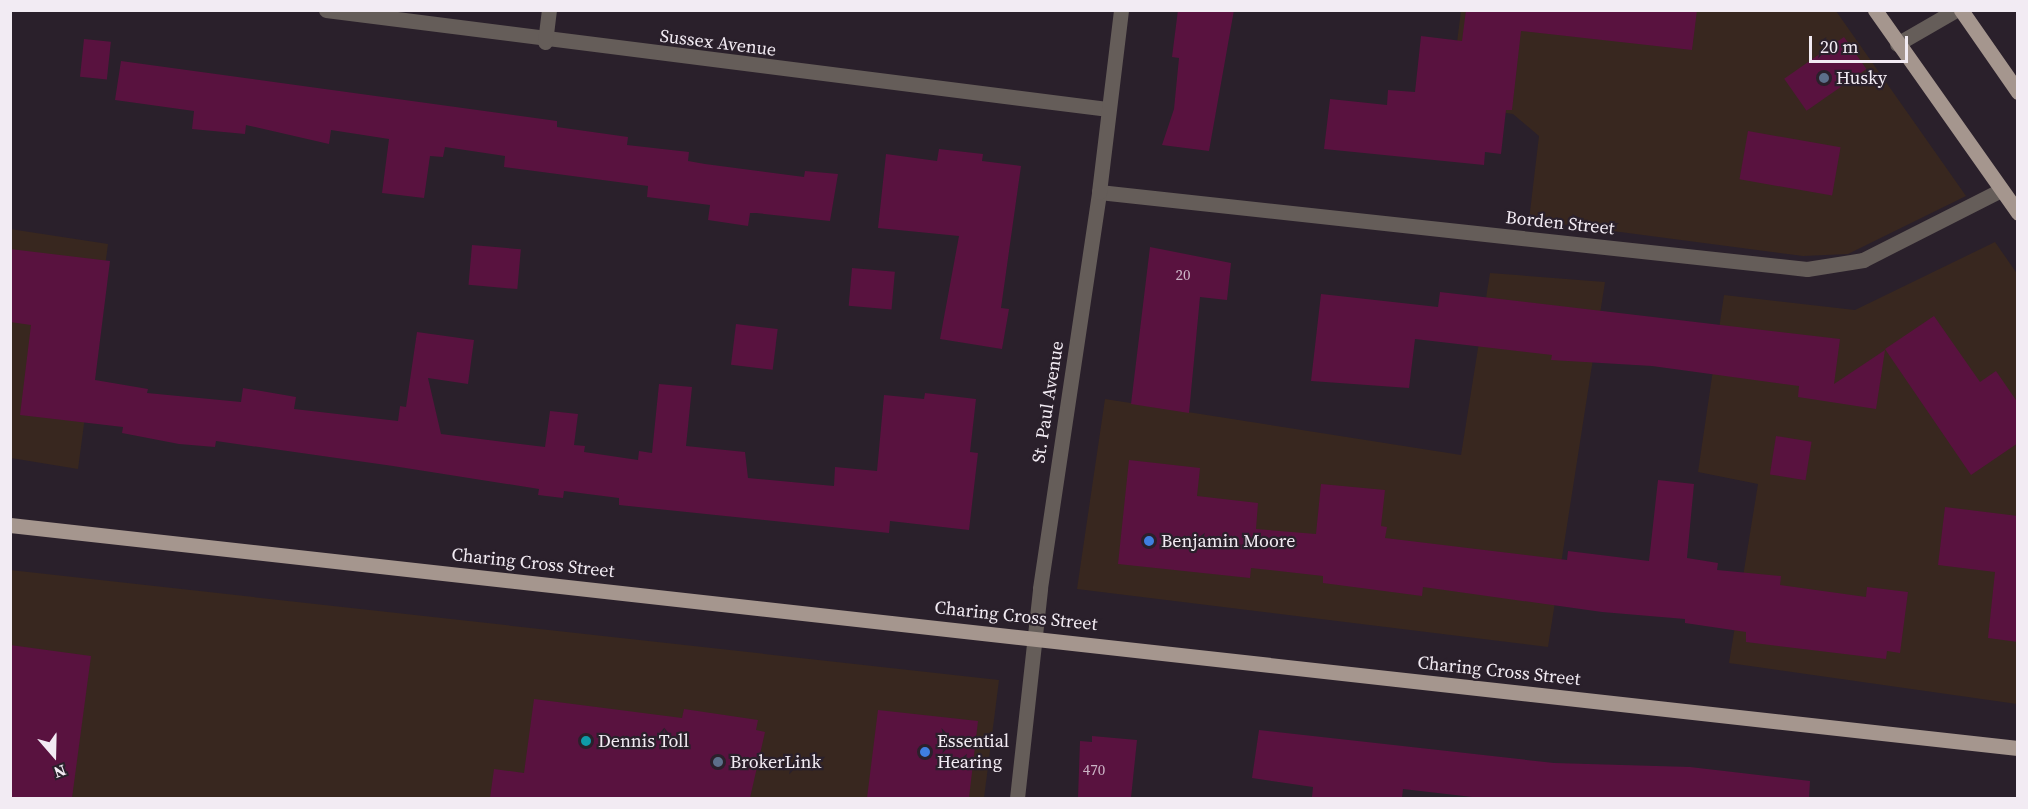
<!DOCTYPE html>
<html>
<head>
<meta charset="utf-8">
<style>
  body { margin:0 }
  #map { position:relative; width:2028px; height:809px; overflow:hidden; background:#2a202b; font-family:"Source Serif 4",serif }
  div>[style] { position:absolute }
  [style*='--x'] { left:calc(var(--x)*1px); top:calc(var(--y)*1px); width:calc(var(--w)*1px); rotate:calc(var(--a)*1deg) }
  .commercial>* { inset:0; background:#38271f }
  .building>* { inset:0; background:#59123f; transform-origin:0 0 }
  .minor>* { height:15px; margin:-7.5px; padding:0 7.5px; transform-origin:7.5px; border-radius:7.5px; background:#655d59 }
  .major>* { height:15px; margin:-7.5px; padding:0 7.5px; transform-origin:7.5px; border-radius:7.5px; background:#a5968e }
  .dots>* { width:16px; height:16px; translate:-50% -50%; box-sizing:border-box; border:3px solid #2a202b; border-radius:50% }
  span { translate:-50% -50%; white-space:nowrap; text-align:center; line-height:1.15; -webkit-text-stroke:4.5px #2a202b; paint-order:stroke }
  .number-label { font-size:15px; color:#ccb5c6 }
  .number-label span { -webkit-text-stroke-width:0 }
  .street-label { font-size:18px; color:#f2ebf3 }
  .poi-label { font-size:18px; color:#f2ebf3 }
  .left { translate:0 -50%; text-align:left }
  .frame { position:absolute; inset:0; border:12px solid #f2ebf3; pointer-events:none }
  .north { position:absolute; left:24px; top:725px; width:60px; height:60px; -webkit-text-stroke:4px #2a202b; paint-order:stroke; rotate:160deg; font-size:16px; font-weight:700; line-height:24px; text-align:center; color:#f2ebf3 }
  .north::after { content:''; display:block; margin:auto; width:21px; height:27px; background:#f2ebf3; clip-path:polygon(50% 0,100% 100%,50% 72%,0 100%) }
  .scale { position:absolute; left:1809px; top:36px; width:99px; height:27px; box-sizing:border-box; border:3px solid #f2ebf3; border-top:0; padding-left:8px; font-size:18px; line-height:21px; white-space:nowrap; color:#f2ebf3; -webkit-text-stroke:4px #2a202b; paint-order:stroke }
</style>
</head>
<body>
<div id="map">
  <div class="commercial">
    <i style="clip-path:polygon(1461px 11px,1836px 11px,1966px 196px,1848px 254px,1803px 256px,1529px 220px,1539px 136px,1513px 114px,1449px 105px)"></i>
    <i style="clip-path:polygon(10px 229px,108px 244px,78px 469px,11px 458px)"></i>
    <i style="clip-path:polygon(1995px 242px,2018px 275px,2017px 704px,1729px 663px,1758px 484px,1698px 472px,1724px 295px,1855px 310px)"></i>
    <i style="clip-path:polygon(1490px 273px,1605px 282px,1548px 647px,1077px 589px,1105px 399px,1461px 455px)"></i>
    <i style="clip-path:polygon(10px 570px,999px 680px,984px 798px,11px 798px)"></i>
  </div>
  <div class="building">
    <i style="clip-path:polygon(1178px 10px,1234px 10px,1209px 151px,1162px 145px,1174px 109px,1179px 58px,1172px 57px)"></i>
    <i style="clip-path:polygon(1466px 10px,1697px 10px,1692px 50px,1521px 31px,1512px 110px,1506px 110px,1501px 154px,1485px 152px,1484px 165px,1324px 149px,1330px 99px,1387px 105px,1388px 90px,1415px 92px,1421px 36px,1462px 41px)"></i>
    <i style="left:1844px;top:37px;width:39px;height:73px;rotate:55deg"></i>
    <i style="left:84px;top:39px;width:27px;height:38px;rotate:6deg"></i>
    <i style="clip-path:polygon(121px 61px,557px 121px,557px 127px,628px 137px,627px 145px,689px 152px,688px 161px,705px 164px,804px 177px,805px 171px,838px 174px,830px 221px,756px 213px,750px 213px,748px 226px,708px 220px,710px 205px,647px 197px,648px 186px,504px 167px,505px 156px,445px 147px,443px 157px,430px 156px,424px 198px,382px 193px,389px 139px,331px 130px,329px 144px,246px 125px,245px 134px,192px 129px,194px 111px,115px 100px)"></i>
    <i style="left:1748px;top:131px;width:94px;height:49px;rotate:10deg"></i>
    <i style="clip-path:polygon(939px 149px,983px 154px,982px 161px,1021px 166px,1001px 308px,1009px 309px,1002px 349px,940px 339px,959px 236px,878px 228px,886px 154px,937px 161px)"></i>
    <i style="left:472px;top:245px;width:49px;height:40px;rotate:5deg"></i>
    <i style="clip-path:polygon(1150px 247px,1231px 263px,1227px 300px,1200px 297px,1189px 413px,1131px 404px)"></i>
    <i style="clip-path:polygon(10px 249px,110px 261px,95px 380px,148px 389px,147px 393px,241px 402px,243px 388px,296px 397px,294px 409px,398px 421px,400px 406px,406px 407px,417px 332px,474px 340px,468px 384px,428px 378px,441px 434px,545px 447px,550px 411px,578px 414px,574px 445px,585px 446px,584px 452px,638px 460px,639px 451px,652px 453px,659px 384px,692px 387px,686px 446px,745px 452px,748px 478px,834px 486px,835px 467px,877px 471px,884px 395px,924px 399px,925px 393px,976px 399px,970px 452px,978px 453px,969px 530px,890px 521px,889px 533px,619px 505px,619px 498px,564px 491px,563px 498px,538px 495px,539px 489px,393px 466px,216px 441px,215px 447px,179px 444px,122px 433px,123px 427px,20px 415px,31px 325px,10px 322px)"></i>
    <i style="left:852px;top:268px;width:43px;height:38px;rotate:5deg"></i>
    <i style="clip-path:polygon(1440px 292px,1840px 339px,1834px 384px,1885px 350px,1876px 409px,1798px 397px,1799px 386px,1652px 366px,1551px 360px,1552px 355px,1415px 339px,1409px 388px,1311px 381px,1321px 294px,1438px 307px)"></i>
    <i style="clip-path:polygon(1934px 316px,1980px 382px,1996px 371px,2018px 403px,2018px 443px,1971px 475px,1885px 349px)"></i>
    <i style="left:736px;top:324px;width:42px;height:41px;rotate:7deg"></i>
    <i style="left:1776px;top:436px;width:36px;height:39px;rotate:9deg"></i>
    <i style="clip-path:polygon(1129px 460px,1200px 468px,1197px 496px,1258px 503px,1256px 529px,1316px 534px,1321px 484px,1385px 490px,1381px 526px,1387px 527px,1385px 538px,1567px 560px,1568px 551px,1649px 561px,1658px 480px,1694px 484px,1687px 558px,1718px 563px,1717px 570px,1781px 576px,1780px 585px,1866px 597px,1867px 587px,1908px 592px,1900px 653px,1887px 651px,1886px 659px,1746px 642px,1746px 632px,1685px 623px,1685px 619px,1602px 612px,1423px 587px,1422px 596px,1323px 583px,1323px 576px,1251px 568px,1250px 578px,1118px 564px)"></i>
    <i style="clip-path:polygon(1945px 507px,2018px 516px,2018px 642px,1988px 638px,1995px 572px,1938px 565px)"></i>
    <i style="clip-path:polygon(10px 645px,91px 656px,72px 798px,10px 798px)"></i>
    <i style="clip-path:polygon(534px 699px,682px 718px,684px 709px,758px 720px,756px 730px,765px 732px,750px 798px,490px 798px,494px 769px,524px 773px)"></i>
    <i style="clip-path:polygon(878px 710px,978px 721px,969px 798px,867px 798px)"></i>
    <i style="clip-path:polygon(1259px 730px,1554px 763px,1690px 767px,1810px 781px,1809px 798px,1481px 798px,1403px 789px,1402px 798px,1312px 797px,1313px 787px,1252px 778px)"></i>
    <i style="clip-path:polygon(1092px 736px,1137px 740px,1131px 798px,1078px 798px,1080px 741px,1092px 742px)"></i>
  </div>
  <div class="minor">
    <i style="--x:326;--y:10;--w:787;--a:7.22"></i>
    <i style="--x:545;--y:42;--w:32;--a:-83"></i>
    <i style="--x:1897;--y:44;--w:68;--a:-30"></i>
    <i style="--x:1099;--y:192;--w:712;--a:6.21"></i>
    <i style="--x:1807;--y:269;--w:57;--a:-9.1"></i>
    <i style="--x:1863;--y:260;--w:155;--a:-26.9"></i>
    <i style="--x:1017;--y:798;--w:211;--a:-83.7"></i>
    <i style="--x:1040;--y:588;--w:400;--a:-81.5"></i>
    <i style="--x:1099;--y:192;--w:183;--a:-83.1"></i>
  </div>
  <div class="major">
    <i style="--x:1875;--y:10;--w:248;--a:54.8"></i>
    <i style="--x:1961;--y:10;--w:100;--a:55.2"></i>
    <i style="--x:10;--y:525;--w:2020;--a:6.34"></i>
  </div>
  <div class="dots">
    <i style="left:1824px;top:78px;background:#5c6f8a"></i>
    <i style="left:1149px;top:541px;background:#3f7fe0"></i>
    <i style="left:586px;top:741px;background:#0f9aa8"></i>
    <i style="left:925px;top:752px;background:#3f7fe0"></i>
    <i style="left:718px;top:762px;background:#5c6f8a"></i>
  </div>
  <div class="number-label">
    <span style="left:1183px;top:275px">20</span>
    <span style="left:1094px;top:770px">470</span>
  </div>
  <div class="street-label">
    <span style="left:718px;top:43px;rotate:7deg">Sussex Avenue</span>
    <span style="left:1560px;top:223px;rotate:6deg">Borden Street</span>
    <span style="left:1048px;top:402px;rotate:-81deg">St. Paul Avenue</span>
    <span style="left:533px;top:563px;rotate:6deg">Charing Cross Street</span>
    <span style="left:1016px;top:616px;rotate:6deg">Charing Cross Street</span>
    <span style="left:1499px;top:671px;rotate:6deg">Charing Cross Street</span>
  </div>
  <div class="poi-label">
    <span class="left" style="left:1836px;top:78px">Husky</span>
    <span class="left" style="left:1161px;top:541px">Benjamin Moore</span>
    <span class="left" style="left:598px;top:741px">Dennis Toll</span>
    <span class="left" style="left:937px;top:752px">Essential<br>Hearing</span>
    <span class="left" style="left:730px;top:762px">BrokerLink</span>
  </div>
  <div class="frame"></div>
  <div class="north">N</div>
  <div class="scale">20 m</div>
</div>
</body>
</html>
